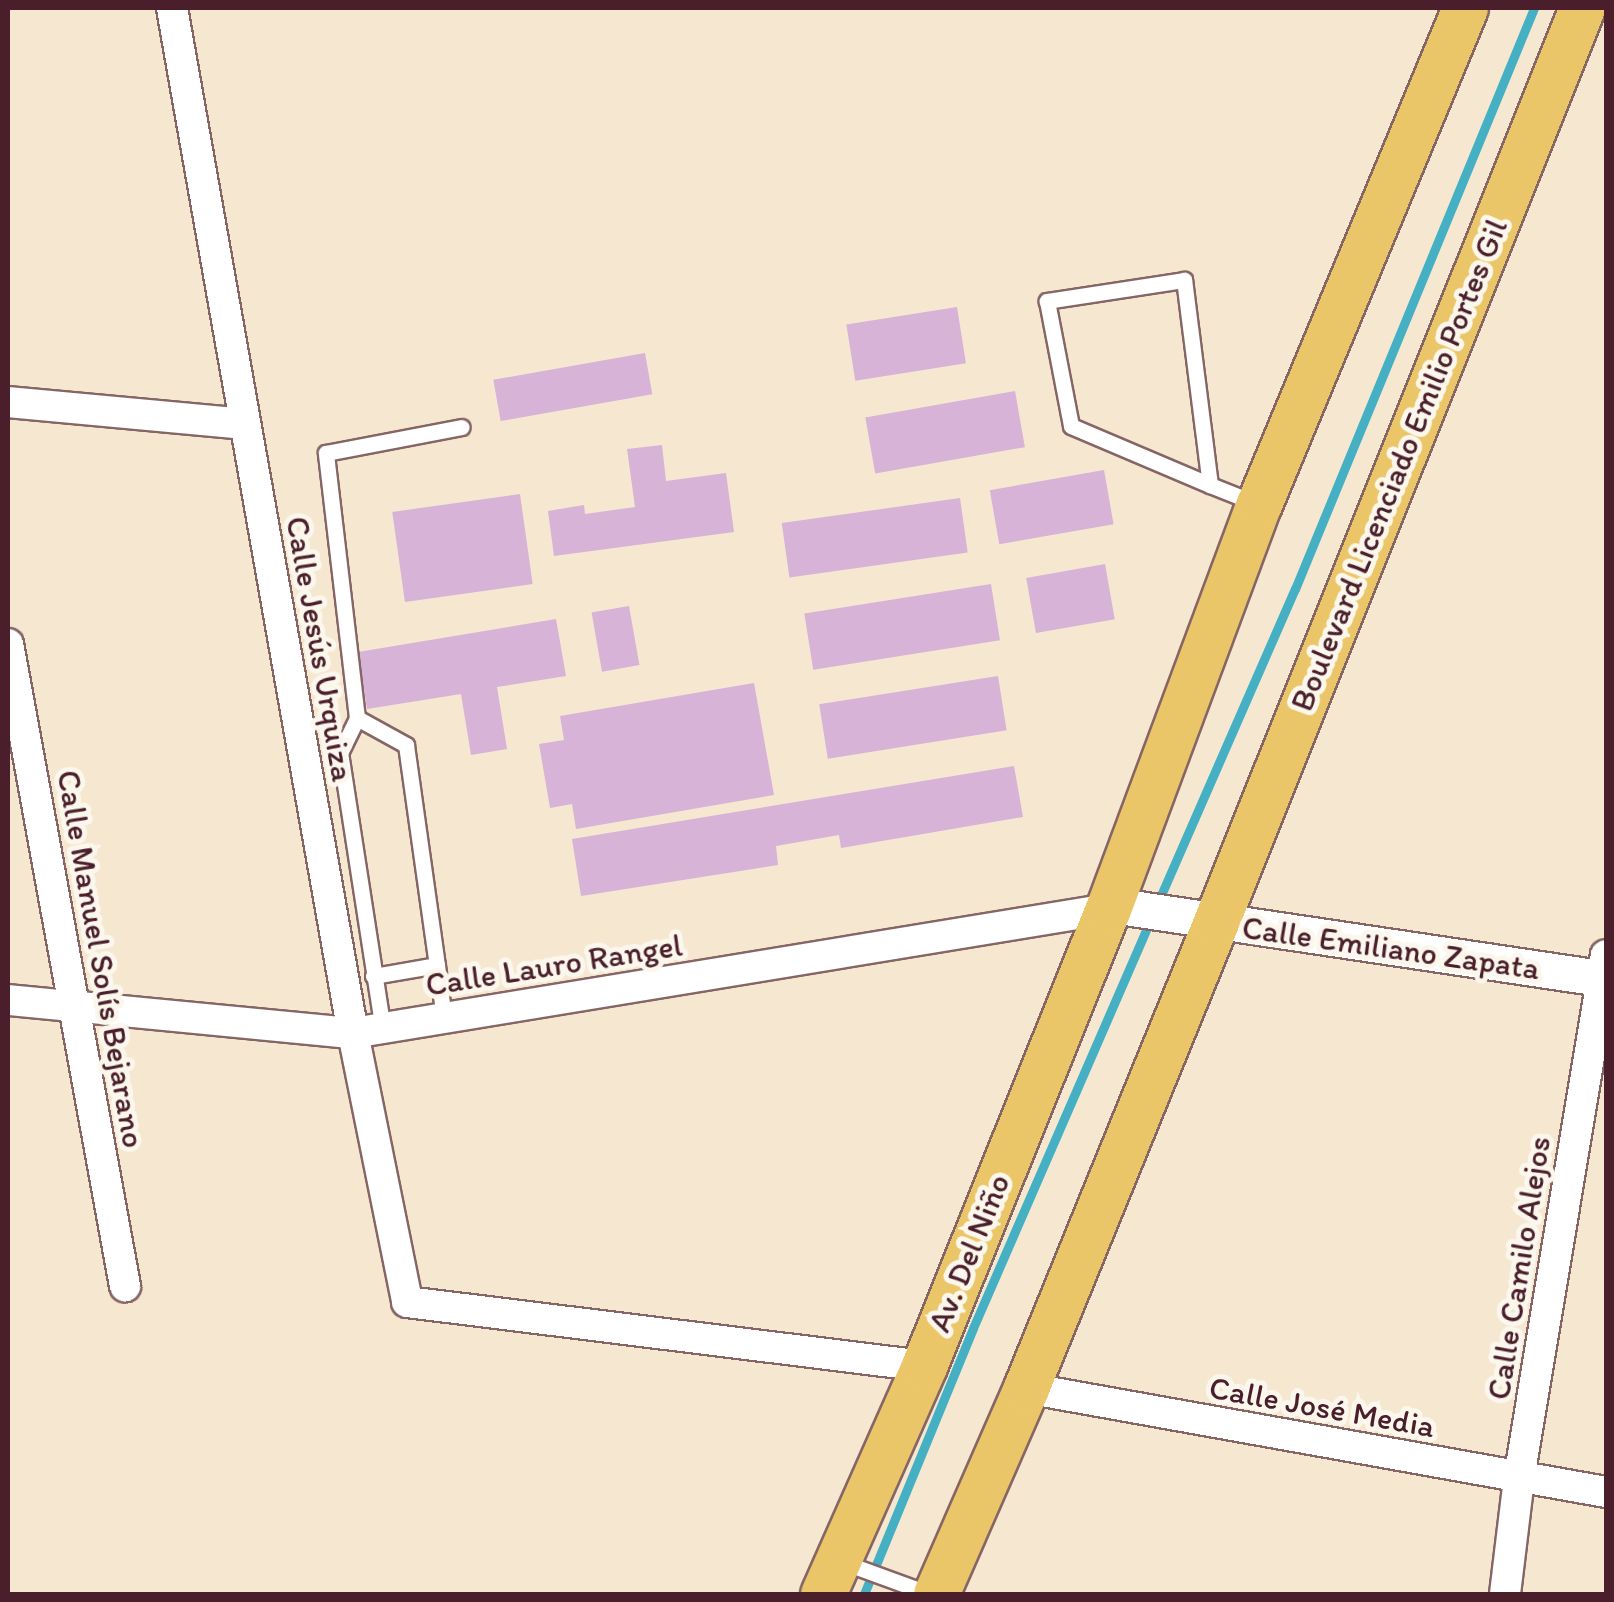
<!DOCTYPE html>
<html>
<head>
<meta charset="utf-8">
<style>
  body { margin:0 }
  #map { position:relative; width:1614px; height:1602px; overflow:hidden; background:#f6e7d1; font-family:Itim,sans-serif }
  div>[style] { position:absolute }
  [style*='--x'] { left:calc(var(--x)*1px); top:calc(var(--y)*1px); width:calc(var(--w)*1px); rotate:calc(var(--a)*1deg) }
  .stream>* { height:9px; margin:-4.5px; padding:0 4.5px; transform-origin:4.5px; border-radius:4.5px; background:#45b0c3 }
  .building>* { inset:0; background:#d6b3d7; transform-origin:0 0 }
  .roads { filter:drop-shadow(2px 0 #866565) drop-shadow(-2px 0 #866565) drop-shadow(0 2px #866565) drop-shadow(0 -2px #866565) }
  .service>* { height:15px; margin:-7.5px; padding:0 7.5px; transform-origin:7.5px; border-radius:7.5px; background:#fff }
  .minor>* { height:30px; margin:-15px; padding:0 15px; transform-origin:15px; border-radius:15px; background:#fff }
  .tertiary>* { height:35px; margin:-17.5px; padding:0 17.5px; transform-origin:17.5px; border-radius:17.5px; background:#fff }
  .primary>* { height:45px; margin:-22.5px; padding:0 22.5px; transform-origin:22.5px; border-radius:22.5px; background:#ebc669 }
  span { translate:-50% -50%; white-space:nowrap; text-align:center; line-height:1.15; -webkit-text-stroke:10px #fbf7ec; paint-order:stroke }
  .street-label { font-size:32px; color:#4a1f2b }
  .frame { position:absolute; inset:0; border:10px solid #4a1f2b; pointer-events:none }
</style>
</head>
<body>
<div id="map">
  <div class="stream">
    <i style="--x:1158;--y:902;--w:342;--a:-66.4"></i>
    <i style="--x:1295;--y:589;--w:628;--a:-67.64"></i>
    <i style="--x:864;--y:1594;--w:287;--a:-67.7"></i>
    <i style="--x:973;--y:1328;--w:444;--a:-66.5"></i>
  </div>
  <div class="building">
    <i style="left:957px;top:307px;width:57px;height:112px;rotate:81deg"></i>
    <i style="left:645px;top:353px;width:42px;height:154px;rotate:80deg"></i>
    <i style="left:1015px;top:391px;width:57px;height:152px;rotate:80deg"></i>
    <i style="clip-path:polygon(662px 445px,666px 481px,726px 473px,734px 532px,554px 556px,548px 511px,584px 505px,585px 514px,635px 507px,627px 449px)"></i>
    <i style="left:1104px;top:470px;width:55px;height:116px;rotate:80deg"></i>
    <i style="left:520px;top:494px;width:91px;height:129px;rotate:82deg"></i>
    <i style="left:960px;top:498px;width:55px;height:180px;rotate:82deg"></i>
    <i style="left:1105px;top:564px;width:56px;height:80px;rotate:80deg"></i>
    <i style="left:991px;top:584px;width:57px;height:189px;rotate:81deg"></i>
    <i style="left:629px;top:606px;width:60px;height:38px;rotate:80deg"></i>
    <i style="clip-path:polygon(556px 619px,566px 676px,497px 687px,507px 749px,471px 755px,461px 694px,367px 709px,358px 652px)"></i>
    <i style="left:998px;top:676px;width:55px;height:181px;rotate:81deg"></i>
    <i style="clip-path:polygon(754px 683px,774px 795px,576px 829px,572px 804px,550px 808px,539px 744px,564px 740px,560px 716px)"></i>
    <i style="clip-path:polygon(1014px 766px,1023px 817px,841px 848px,839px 835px,776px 846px,778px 865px,581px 896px,572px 839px)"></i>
  </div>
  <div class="roads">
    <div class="service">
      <i style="--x:1210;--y:485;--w:207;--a:-97.2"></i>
      <i style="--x:1184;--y:280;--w:139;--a:171.3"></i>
      <i style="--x:1047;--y:301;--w:127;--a:79.1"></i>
      <i style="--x:1071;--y:426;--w:151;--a:23"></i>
      <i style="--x:1210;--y:485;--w:48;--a:21.8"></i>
      <i style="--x:357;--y:718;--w:56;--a:28.9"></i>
      <i style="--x:406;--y:745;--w:222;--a:82"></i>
      <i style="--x:437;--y:965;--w:65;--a:170.2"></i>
      <i style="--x:437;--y:965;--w:54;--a:82.6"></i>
      <i style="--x:383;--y:1030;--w:280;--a:-98.8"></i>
      <i style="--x:340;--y:753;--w:39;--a:-64"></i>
      <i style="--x:357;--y:718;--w:267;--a:-96.7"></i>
      <i style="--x:326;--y:453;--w:138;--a:-10.8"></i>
      <i style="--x:840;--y:1561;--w:96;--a:20.1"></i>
    </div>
    <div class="minor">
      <i style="--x:172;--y:8;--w:1041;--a:79.99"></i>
      <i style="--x:353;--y:1033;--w:274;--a:78.6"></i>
      <i style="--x:407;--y:1302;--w:521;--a:7.06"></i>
      <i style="--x:8;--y:402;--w:237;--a:5.3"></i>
      <i style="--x:8;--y:644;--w:653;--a:79.67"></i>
      <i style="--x:8;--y:1000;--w:347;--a:5.5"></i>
      <i style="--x:353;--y:1033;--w:765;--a:-9.33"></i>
      <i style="--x:1026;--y:1388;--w:589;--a:10.17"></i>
      <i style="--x:1505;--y:1594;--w:117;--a:-83.1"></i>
      <i style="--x:1519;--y:1478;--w:530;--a:-80.56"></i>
    </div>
    <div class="tertiary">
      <i style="--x:1108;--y:909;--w:17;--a:-7"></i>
      <i style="--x:1125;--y:907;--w:486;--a:8.5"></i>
    </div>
    <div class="primary">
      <i style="--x:823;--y:1594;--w:249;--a:-66.1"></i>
      <i style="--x:924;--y:1366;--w:493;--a:-68.1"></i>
      <i style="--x:1108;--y:909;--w:432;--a:-69.6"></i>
      <i style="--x:1259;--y:504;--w:537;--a:-67.45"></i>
      <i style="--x:936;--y:1594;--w:225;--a:-66.4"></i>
      <i style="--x:1026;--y:1388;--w:503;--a:-67.82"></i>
      <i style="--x:1216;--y:922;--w:985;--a:-68.18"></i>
    </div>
  </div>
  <div class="street-label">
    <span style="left:1399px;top:465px;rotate:-68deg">Boulevard Licenciado Emilio Portes Gil</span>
    <span style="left:320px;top:649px;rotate:80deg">Calle Jesús Urquiza</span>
    <span style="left:1391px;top:948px;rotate:8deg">Calle Emiliano Zapata</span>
    <span style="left:101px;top:959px;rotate:80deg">Calle Manuel Solís Bejarano</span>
    <span style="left:554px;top:965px;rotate:-9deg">Calle Lauro Rangel</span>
    <span style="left:969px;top:1253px;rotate:-68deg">Av. Del Niño</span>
    <span style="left:1519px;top:1268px;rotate:-81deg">Calle Camilo Alejos</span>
    <span style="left:1322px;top:1407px;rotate:10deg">Calle José Media</span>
  </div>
  <div class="frame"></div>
</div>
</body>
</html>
